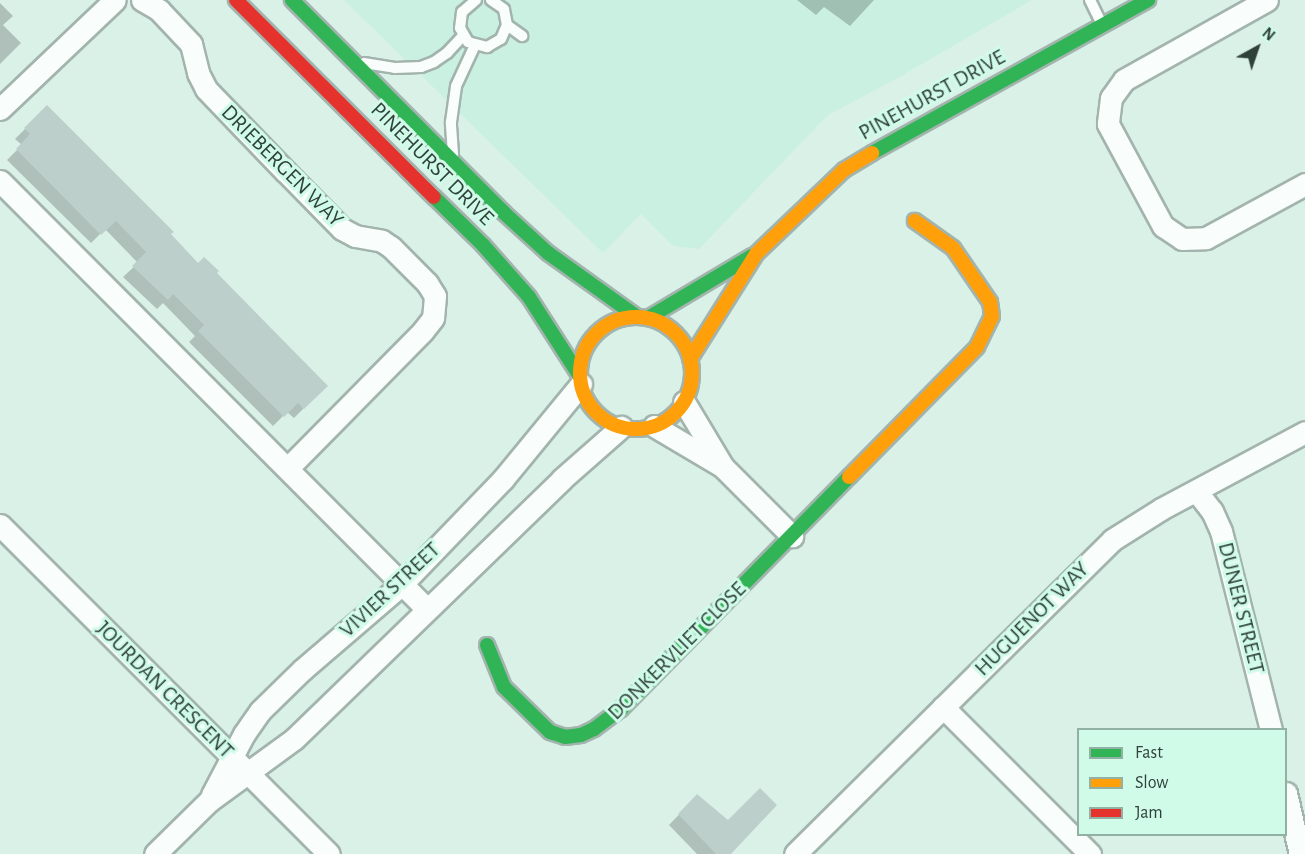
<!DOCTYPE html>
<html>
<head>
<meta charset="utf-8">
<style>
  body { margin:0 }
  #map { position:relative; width:1305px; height:854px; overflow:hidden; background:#daf1e8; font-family:"Alegreya Sans",sans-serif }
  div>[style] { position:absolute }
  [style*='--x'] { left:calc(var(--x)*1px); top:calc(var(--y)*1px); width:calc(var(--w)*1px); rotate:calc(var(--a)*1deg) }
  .built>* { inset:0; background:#caf0e1 }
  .shadow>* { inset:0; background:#0003 }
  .building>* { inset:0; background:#bccfcb }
  .roads { filter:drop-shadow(2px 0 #a2b4ad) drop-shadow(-2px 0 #a2b4ad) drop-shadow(0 2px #a2b4ad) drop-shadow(0 -2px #a2b4ad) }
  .lane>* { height:10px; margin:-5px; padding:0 5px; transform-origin:5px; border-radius:5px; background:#f9fdfc }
  .street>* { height:21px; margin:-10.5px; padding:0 10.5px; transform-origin:10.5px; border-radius:10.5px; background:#f9fdfc }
  .fast>* { height:14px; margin:-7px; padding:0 7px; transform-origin:7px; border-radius:7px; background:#30b455 }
  .slow>* { height:14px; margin:-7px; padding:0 7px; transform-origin:7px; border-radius:7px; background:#ff9f0a }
  .slow>.ring { margin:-7px; padding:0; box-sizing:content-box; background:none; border:14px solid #ff9f0a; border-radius:50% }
  .jam>* { height:14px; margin:-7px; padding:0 7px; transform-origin:7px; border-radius:7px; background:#e5322d }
  span { translate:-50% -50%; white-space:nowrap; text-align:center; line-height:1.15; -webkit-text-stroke:6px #d0fbe9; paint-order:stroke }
  .street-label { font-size:22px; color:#30413a }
  .legend { position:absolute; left:1077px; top:728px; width:210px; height:108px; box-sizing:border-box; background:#d0fbe9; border:2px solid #90b1a3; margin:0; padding:8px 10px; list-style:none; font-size:18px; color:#30413a }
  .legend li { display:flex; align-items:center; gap:12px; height:30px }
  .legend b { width:30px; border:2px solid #90b1a3 }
  .north { position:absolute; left:1227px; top:18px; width:60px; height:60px; -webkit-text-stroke:4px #d0fbe9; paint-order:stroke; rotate:40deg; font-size:16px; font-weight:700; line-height:24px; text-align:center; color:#30413a }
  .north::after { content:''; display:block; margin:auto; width:21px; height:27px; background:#30413a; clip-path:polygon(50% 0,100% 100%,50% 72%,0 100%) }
</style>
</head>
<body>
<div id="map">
  <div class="built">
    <i style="clip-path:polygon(344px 0,1032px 0,896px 79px,828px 115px,699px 249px,673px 246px,641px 214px,603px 253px)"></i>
  </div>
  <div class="shadow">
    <i style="clip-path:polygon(797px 0,874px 0,850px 26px,824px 7px,816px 15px)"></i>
    <i style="clip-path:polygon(0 3px,13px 16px,3px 25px,21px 43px,0 64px)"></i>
    <i style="clip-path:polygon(47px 107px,198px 265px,215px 273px,326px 386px,294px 418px,287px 412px,273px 426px,189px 342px,195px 336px,163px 303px,157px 309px,123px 277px,138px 263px,105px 229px,91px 243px,7px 160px,22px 145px,15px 139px)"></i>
    <i style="clip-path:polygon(697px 796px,728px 854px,697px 854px,669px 825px)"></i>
  </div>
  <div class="building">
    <i style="clip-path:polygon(47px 105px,174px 232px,171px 234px,198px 263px,204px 257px,219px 271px,217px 273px,328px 386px,304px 409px,298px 403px,284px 417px,198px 331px,204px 325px,173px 294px,168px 300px,132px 266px,146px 252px,116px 221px,101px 235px,16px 149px,30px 134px,24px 128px)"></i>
    <i style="clip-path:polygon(760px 788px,777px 805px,731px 854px,716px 854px,678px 814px,697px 794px,728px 820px)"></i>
  </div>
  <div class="roads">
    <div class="lane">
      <i style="--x:476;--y:0;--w:18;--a:139"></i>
      <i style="--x:462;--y:12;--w:16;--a:97"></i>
      <i style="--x:460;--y:28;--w:16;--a:60"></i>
      <i style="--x:468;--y:42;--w:20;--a:15"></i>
      <i style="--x:487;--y:47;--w:16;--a:-30"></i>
      <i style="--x:501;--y:39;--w:15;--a:-67"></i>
      <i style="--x:507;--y:25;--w:16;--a:-101"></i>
      <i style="--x:504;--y:9;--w:16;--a:-145"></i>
      <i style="--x:1090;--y:0;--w:28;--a:64"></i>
      <i style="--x:507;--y:25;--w:19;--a:36"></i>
      <i style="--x:364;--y:63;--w:31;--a:9"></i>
      <i style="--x:395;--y:68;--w:26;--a:-2"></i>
      <i style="--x:421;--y:67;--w:14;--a:-21"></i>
      <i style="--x:434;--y:62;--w:16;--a:-35"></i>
      <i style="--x:447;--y:53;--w:23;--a:-47"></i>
      <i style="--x:453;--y:154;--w:32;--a:-94"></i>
      <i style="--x:451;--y:122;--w:36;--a:-82"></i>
      <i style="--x:456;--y:86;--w:45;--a:-65.1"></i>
    </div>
    <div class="street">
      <i style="--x:142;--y:0;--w:20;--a:30"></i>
      <i style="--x:159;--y:10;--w:47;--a:46.7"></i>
      <i style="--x:191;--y:44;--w:30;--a:76"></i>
      <i style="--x:198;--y:73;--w:18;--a:63"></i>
      <i style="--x:206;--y:89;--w:115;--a:46.1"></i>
      <i style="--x:286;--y:172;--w:80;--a:45.5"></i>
      <i style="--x:342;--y:229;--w:15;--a:28"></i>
      <i style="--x:355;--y:236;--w:27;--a:10"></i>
      <i style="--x:382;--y:241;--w:11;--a:34"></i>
      <i style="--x:391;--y:247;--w:51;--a:45"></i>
      <i style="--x:427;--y:283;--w:15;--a:58"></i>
      <i style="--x:435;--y:296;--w:22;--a:95"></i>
      <i style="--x:433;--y:318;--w:16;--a:128"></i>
      <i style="--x:423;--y:331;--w:192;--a:134.6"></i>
      <i style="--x:1267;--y:0;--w:164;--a:150.8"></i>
      <i style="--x:1124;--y:80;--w:22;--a:126"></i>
      <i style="--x:1111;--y:98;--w:26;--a:97"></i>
      <i style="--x:1108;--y:124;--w:116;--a:61.7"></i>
      <i style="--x:1163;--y:226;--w:23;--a:34"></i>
      <i style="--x:1182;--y:239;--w:24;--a:-2"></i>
      <i style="--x:1206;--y:238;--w:113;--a:-28.6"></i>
      <i style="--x:0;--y:109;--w:158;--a:-43.5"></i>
      <i style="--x:0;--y:181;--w:605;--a:45.07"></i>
      <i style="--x:684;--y:402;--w:76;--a:59"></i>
      <i style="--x:723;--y:467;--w:98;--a:45"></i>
      <i style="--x:654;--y:426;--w:77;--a:30.6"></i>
      <i style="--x:1197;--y:492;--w:24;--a:52"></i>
      <i style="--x:1212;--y:511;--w:22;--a:66"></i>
      <i style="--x:1221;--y:531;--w:205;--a:75.9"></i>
      <i style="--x:0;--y:525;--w:465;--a:45"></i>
      <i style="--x:943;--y:707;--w:208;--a:45"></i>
      <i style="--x:1286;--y:793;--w:63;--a:77.1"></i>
      <i style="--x:212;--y:795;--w:69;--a:-62.3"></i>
      <i style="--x:244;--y:734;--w:28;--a:-55"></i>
      <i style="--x:260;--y:711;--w:59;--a:-44.3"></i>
      <i style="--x:302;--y:670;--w:132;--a:-40.7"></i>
      <i style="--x:402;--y:584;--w:146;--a:-46.1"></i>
      <i style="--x:503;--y:479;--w:123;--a:-50.6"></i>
      <i style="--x:155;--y:854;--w:76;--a:-44.5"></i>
      <i style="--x:209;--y:801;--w:105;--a:-36.1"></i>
      <i style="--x:294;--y:739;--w:373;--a:-44.1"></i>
      <i style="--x:562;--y:479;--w:79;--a:-41.4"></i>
      <i style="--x:795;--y:854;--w:446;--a:-44.7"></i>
      <i style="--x:1112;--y:540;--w:58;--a:-32.3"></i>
      <i style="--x:1161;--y:509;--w:163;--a:-28.1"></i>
    </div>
    <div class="fast">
      <i style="--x:292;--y:0;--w:299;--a:45.1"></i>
      <i style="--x:503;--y:212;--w:61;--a:42.3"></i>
      <i style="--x:548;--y:253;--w:108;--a:35.6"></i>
      <i style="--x:872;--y:153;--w:316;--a:-29"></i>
      <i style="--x:434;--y:197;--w:69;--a:44.4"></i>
      <i style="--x:483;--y:245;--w:69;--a:48.5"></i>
      <i style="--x:529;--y:297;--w:93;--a:57.3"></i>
      <i style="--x:648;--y:318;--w:121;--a:-30.8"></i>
      <i style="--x:487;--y:645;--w:45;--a:68"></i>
      <i style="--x:504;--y:687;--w:64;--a:44.4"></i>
      <i style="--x:550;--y:732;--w:16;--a:18"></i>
      <i style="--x:565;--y:737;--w:16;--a:-7"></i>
      <i style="--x:581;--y:735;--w:14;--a:-25"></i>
      <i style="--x:594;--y:729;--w:34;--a:-37"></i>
      <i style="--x:621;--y:709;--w:325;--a:-45.5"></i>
    </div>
    <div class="slow">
      <i class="ring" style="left:580px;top:317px;width:98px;height:98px"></i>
      <i style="--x:690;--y:359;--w:124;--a:-57.8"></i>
      <i style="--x:756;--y:254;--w:122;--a:-43.7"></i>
      <i style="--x:844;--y:170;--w:33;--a:-31"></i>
      <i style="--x:849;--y:477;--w:182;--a:-45.4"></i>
      <i style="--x:977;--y:347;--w:34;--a:-64"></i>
      <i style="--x:992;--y:316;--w:14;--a:-98"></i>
      <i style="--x:990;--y:302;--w:65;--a:-124.4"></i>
      <i style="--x:953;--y:248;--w:47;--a:-144.6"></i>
    </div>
    <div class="jam">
      <i style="--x:236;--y:0;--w:279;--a:44.9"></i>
    </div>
  </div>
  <div class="street-label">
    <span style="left:932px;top:95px;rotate:-29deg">PINEHURST DRIVE</span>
    <span style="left:432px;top:164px;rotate:45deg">PINEHURST DRIVE</span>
    <span style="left:282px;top:166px;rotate:45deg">DRIEBERGEN WAY</span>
    <span style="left:390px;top:590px;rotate:-43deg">VIVIER STREET</span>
    <span style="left:1241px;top:608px;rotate:76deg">DUNER STREET</span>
    <span style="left:1032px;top:619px;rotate:-45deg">HUGUENOT WAY</span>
    <span style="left:677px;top:651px;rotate:-45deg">DONKERVLIET CLOSE</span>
    <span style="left:165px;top:690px;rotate:45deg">JOURDAN CRESCENT</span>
  </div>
  <ul class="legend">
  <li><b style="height:8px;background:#30b455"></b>Fast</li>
  <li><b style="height:8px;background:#ff9f0a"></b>Slow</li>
  <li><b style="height:8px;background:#e5322d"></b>Jam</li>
  </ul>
  <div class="north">N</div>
</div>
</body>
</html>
